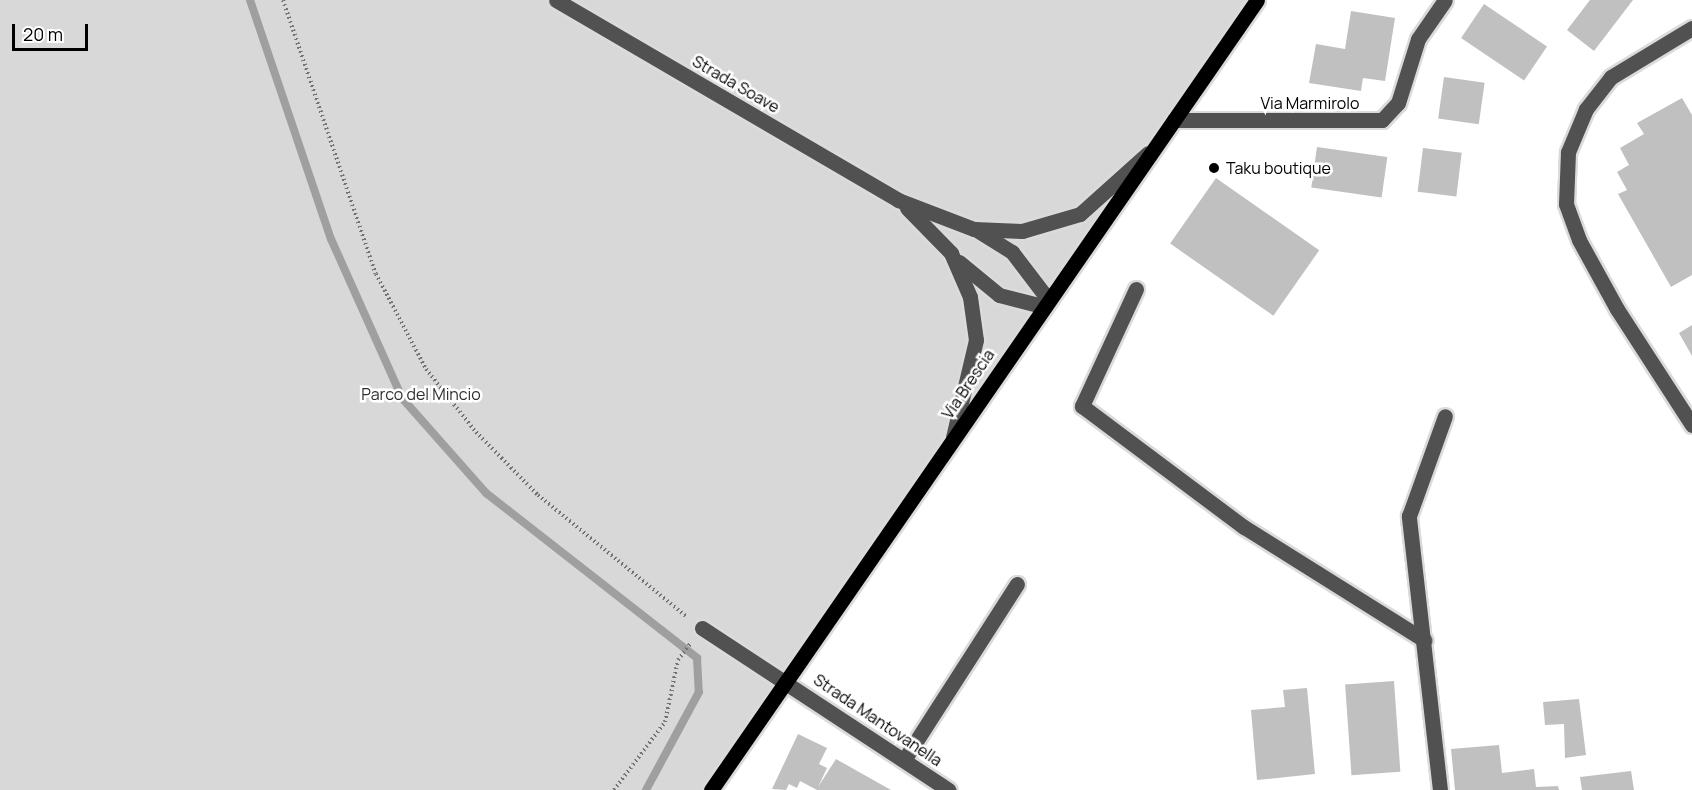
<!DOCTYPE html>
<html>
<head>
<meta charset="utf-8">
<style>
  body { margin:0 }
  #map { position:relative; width:1692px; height:790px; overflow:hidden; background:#fff; font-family:Manrope,sans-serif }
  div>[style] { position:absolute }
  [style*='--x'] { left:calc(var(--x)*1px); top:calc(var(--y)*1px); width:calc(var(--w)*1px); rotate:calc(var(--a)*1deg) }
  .green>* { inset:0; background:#d8d8d8 }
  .stream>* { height:8px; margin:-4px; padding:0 4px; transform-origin:4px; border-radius:4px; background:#9f9f9f }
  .building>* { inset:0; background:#c0c0c0; transform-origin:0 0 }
  .path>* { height:4px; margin-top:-2px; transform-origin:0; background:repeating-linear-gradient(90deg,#737373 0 1.5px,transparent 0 4.5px) }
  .roads { filter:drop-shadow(2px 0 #dbdbdb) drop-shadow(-2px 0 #dbdbdb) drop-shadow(0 2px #dbdbdb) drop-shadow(0 -2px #dbdbdb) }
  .minor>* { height:15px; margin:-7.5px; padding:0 7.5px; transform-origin:7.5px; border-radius:7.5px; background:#515151 }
  .major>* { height:15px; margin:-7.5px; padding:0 7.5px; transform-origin:7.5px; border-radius:7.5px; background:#000 }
  .dots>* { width:16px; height:16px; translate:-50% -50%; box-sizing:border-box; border:3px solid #fff; border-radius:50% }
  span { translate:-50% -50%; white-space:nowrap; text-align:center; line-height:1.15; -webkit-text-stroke:5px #fff; paint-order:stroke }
  .street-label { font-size:16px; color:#000 }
  .poi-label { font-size:16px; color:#000 }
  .left { translate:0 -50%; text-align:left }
  .park-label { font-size:16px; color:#2f2f2f }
  .scale { position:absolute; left:12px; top:24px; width:76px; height:27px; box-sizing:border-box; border:3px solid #000; border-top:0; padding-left:8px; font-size:18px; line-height:21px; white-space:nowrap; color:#000; -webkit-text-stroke:4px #fff; paint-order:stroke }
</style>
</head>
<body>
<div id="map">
  <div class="green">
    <i style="clip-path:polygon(0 0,1256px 0,713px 790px,0 790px)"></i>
  </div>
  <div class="stream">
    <i style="--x:250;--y:0;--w:252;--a:71.3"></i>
    <i style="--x:331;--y:239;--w:174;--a:65.9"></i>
    <i style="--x:402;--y:398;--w:127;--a:48.5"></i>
    <i style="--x:486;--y:493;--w:268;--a:38"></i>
    <i style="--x:697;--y:658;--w:34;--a:87"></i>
    <i style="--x:699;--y:692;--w:111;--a:118.4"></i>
  </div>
  <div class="building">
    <i style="clip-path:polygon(1590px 0,1633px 0,1594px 51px,1567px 30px)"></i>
    <i style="left:1484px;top:4px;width:76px;height:41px;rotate:34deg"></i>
    <i style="clip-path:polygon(1351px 11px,1395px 18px,1385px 81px,1363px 78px,1361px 91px,1309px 83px,1316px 44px,1345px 49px)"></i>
    <i style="left:1444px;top:77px;width:41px;height:42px;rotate:8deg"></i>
    <i style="clip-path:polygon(1682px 98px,1692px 115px,1692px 275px,1671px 287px,1618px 194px,1627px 190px,1617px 172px,1629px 165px,1620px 148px,1644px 134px,1637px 123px)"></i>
    <i style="left:1317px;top:147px;width:71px;height:41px;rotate:8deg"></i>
    <i style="left:1423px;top:148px;width:39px;height:44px;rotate:7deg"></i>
    <i style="left:1216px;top:178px;width:126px;height:80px;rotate:35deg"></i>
    <i style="clip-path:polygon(1692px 325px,1692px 356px,1679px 333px)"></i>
    <i style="left:1394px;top:681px;width:91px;height:49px;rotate:86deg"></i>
    <i style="clip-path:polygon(1307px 688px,1315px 774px,1257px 780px,1251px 710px,1285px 707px,1283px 690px)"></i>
    <i style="clip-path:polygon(1579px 699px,1586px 755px,1565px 758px,1564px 724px,1545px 725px,1543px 702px)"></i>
    <i style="clip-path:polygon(798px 734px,827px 748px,819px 764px,827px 768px,818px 787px,836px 759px,891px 790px,817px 790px,800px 781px,797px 788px,789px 784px,786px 790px,772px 789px)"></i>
    <i style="clip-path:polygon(1499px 745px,1502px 773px,1534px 769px,1536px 787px,1558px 786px,1559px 790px,1455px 790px,1451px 749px)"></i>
    <i style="clip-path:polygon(1631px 771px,1634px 790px,1582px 790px,1580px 777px)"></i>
  </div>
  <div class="path">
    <i style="--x:283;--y:0;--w:289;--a:71.3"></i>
    <i style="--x:376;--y:274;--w:107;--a:62.2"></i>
    <i style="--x:426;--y:369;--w:80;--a:51.6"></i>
    <i style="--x:476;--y:432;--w:88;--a:45.5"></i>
    <i style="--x:538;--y:495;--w:193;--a:39.3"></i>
    <i style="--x:614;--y:790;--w:85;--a:-53.1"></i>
    <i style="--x:665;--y:722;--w:63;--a:-78.2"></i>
    <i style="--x:678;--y:660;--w:21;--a:-53"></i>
  </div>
  <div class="roads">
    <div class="minor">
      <i style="--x:556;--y:0;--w:396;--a:30.3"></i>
      <i style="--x:898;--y:200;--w:81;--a:20.9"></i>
      <i style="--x:974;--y:229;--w:48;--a:2.4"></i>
      <i style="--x:1022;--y:231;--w:60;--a:-16.3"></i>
      <i style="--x:1080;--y:214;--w:91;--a:-41.9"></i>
      <i style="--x:1692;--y:28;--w:95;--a:148.8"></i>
      <i style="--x:1611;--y:77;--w:41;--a:128"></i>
      <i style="--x:1586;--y:109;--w:47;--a:112.7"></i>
      <i style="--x:1568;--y:152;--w:52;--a:92.2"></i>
      <i style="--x:1566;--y:204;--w:38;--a:70"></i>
      <i style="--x:1579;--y:240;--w:79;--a:61.2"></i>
      <i style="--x:1617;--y:309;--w:138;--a:57.1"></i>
      <i style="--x:1174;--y:120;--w:208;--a:0"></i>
      <i style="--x:1382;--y:120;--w:23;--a:-47"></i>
      <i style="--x:1398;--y:103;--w:67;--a:-72.6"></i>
      <i style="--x:1418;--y:39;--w:47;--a:-55.3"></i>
      <i style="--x:907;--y:208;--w:63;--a:45.6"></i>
      <i style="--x:951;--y:253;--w:48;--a:66.6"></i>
      <i style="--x:970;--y:297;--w:43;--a:82.1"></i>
      <i style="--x:976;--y:340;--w:100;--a:103.3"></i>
      <i style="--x:975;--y:229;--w:44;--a:31.9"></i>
      <i style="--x:1012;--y:252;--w:58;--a:52.7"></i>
      <i style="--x:959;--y:262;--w:52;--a:39.5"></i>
      <i style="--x:999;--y:295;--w:44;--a:14.3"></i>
      <i style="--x:1136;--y:289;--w:129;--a:114.8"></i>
      <i style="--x:1082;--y:406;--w:202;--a:36.8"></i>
      <i style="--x:1244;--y:527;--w:213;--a:32.1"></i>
      <i style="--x:702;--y:628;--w:295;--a:33.3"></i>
      <i style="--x:904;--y:760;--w:209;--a:-57.3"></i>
      <i style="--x:1440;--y:790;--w:276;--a:-96.5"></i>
      <i style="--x:1409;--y:516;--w:106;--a:-70.2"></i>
    </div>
    <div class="major">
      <i style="--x:711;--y:790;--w:960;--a:-55.35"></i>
    </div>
  </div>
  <div class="dots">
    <i style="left:1214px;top:168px;background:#000"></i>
  </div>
  <div class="street-label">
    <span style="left:736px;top:84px;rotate:30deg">Strada Soave</span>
    <span style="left:1310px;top:103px">Via Marmirolo</span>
    <span style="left:968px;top:384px;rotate:-56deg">Via Brescia</span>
    <span style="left:878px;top:720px;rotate:34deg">Strada Mantovanella</span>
  </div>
  <div class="poi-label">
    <span class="left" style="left:1226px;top:168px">Taku boutique</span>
  </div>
  <div class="park-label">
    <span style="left:421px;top:394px">Parco del Mincio</span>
  </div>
  <div class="scale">20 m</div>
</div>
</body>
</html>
